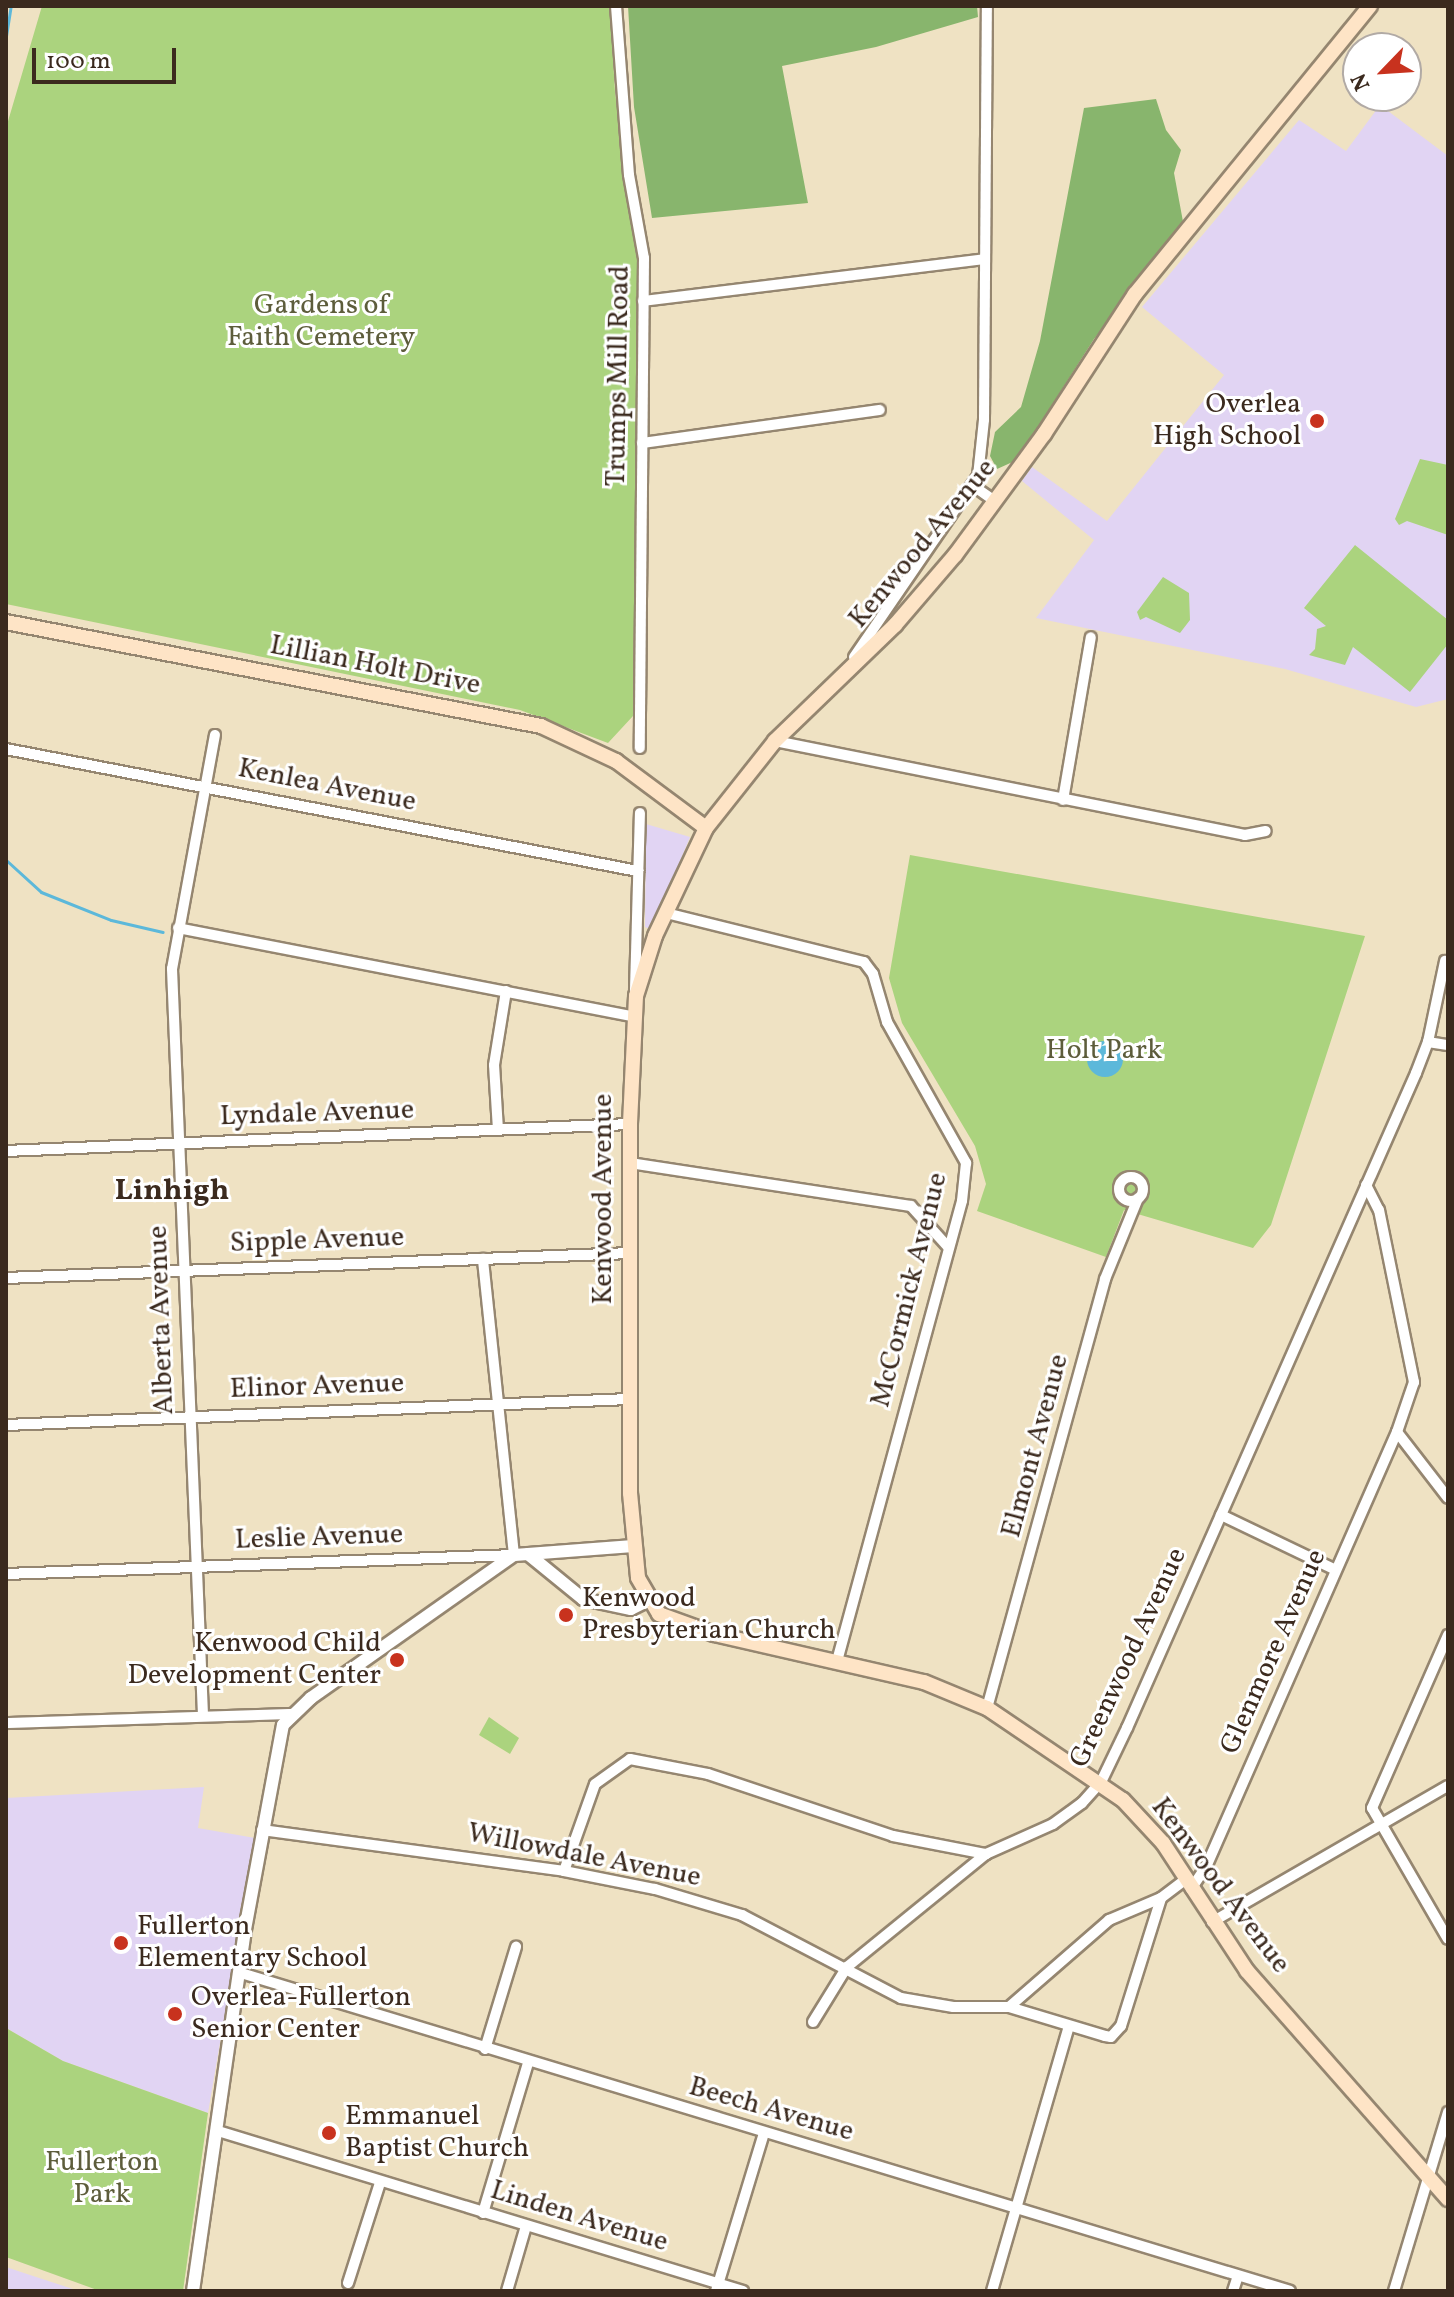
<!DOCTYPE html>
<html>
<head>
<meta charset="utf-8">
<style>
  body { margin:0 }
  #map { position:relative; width:1454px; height:2297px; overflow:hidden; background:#efe2c3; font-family:Vollkorn,serif }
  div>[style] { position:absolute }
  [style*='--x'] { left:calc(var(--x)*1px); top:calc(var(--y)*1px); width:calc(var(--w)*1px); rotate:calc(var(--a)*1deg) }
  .built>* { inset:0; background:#e1d4f3 }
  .green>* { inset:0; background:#abd37e }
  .forest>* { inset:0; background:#88b56d }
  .water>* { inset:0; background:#5cb8da }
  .round { border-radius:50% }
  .stream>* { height:3px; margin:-1.5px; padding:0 1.5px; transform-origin:1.5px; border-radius:1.5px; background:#5cb8da }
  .roads { filter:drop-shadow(2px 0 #958670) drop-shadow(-2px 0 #958670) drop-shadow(0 2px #958670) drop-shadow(0 -2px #958670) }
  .minor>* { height:10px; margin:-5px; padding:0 5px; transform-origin:5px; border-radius:5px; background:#fff }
  .minor>.ring { margin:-5px; padding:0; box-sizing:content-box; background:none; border:10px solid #fff; border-radius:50% }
  .tertiary>* { height:12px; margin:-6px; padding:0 6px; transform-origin:6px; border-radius:6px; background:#fff }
  .secondary>* { height:14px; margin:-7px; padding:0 7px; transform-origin:7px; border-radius:7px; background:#fee4c6 }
  .dots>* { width:22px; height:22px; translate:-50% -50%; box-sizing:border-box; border:4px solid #fff; border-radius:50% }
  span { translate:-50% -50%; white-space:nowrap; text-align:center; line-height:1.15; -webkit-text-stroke:6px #fff; paint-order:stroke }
  .park-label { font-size:28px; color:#5d5d3b }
  .street-label { font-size:28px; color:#3b2a1e }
  .poi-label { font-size:28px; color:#3b2a1e }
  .right { translate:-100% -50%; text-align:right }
  .left { translate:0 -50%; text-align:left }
  .neighbourhood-label { font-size:30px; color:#3b2a1e; font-weight:700 }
  .frame { position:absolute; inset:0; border:8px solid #3b2a1e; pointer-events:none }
  .north { position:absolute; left:1342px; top:32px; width:80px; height:80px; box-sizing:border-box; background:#fff; border:2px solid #b1aaa5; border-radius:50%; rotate:245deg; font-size:22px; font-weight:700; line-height:32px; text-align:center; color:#3b2a1e }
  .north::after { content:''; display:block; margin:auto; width:28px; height:36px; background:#c8321e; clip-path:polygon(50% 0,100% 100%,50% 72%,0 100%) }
  .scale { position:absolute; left:32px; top:48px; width:144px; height:36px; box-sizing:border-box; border:4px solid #3b2a1e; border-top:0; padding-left:10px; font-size:24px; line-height:28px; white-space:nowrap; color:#3b2a1e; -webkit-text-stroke:6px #fff; paint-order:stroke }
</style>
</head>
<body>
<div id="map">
  <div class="built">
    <i style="clip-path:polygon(1380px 105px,1448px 156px,1448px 699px,1416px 707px,1285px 669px,1036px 618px,1094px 540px,1022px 481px,1032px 467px,1107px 521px,1224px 375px,1142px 307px,1299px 120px,1346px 151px)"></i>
    <i style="clip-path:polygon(646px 824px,690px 837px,652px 930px,645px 927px)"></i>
    <i style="clip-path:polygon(204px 1787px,198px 1828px,255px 1838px,208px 2113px,63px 2061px,6px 2028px,6px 1798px)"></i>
    <i style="clip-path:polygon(6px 2267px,27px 2274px,79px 2291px,6px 2291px)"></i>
  </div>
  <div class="green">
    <i style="clip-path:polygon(42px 6px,610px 6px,615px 92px,638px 258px,633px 716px,608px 743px,520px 710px,6px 604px,6px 128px)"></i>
    <i style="clip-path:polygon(1420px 459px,1448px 465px,1448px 535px,1407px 521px,1399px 525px,1395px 519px)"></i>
    <i style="clip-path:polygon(1355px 545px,1448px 620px,1448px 644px,1410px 692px,1353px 647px,1345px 665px,1309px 655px,1315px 649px,1317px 629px,1326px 626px,1304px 608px)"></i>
    <i style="clip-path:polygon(1163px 577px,1189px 593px,1190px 620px,1180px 633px,1146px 617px,1140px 620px,1137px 612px)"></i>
    <i style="clip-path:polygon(910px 855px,1365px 936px,1271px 1225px,1253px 1248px,1124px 1210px,1106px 1257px,977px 1211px,986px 1184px,975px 1146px,902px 1023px,889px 978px)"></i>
    <i style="clip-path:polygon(489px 1717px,519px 1738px,510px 1754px,479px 1735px)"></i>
    <i style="clip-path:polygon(6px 2028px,63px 2061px,208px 2113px,183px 2291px,100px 2291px,6px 2257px)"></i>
  </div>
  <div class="forest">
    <i style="clip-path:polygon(628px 6px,977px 6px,978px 17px,876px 47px,782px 66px,808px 203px,652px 218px,634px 107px)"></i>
    <i style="clip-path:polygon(1156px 99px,1166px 130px,1181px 150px,1174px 173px,1184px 227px,1094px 339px,1017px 460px,997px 469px,990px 456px,995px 432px,1021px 407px,1040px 341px,1084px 108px)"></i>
  </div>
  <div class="water">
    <i class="round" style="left:1087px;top:1041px;width:36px;height:36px"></i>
  </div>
  <div class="stream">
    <i style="--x:6;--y:36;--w:30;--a:-81"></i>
    <i style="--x:6;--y:860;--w:47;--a:42.4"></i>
    <i style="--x:41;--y:892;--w:75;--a:21.8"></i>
    <i style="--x:111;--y:920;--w:53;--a:13"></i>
  </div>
  <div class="roads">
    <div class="minor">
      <i style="--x:616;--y:6;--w:169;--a:85.6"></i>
      <i style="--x:629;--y:175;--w:84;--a:79.8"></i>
      <i style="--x:644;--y:258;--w:490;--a:90.5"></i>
      <i style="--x:643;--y:301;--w:343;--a:-7"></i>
      <i style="--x:642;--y:443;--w:240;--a:-7.9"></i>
      <i style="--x:972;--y:485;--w:28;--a:35"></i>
      <i style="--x:854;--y:657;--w:219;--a:-55.6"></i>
      <i style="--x:978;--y:476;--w:56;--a:-83.9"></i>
      <i style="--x:984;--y:420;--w:414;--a:-89.6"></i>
      <i style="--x:775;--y:741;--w:479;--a:11.3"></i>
      <i style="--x:1245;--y:835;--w:21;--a:-11"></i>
      <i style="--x:6;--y:749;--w:644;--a:10.93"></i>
      <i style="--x:1063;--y:800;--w:165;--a:-80.3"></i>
      <i style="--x:666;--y:913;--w:204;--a:13.9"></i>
      <i style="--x:864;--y:962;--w:15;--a:53"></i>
      <i style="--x:873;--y:974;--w:50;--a:73.7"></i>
      <i style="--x:887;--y:1022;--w:162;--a:60.7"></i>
      <i style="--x:966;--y:1163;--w:38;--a:96"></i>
      <i style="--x:962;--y:1201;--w:476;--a:105.2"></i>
      <i style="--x:178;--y:928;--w:465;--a:11"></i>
      <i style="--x:635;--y:990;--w:177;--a:-88.4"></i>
      <i style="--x:1428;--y:1042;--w:20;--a:9"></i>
      <i style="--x:498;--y:1130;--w:65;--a:-93.5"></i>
      <i style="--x:494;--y:1065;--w:75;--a:-80.8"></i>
      <i style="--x:6;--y:1151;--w:625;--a:-2.48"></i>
      <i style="--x:630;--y:1163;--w:284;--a:8.7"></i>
      <i style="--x:911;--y:1206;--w:55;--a:47.9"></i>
      <i class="ring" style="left:1119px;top:1177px;width:14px;height:14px"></i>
      <i style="--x:1366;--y:1185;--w:28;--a:63"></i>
      <i style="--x:1379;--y:1210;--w:176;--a:78.5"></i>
      <i style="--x:1414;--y:1382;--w:53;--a:108.8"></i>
      <i style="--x:1397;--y:1432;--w:83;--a:52.3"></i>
      <i style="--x:6;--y:1278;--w:625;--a:-2.29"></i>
      <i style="--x:6;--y:1425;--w:624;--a:-2.39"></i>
      <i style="--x:1221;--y:1515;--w:127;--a:25.6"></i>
      <i style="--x:6;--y:1574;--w:508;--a:-2.14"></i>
      <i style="--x:514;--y:1555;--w:298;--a:-96"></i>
      <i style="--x:1448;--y:1635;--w:189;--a:113.7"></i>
      <i style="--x:1372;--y:1808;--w:151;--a:59.9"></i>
      <i style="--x:987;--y:1708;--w:445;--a:-74.6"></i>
      <i style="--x:1105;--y:1279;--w:87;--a:-67.8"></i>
      <i style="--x:203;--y:1715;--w:747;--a:-92.38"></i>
      <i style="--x:172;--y:969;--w:238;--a:-79.6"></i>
      <i style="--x:6;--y:1723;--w:286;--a:-1.8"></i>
      <i style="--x:262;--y:1830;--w:305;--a:7.7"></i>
      <i style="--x:564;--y:1871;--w:93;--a:11.2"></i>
      <i style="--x:655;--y:1889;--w:91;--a:16.6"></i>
      <i style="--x:742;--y:1915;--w:179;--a:27.6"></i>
      <i style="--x:901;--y:1998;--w:53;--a:9.8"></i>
      <i style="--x:953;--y:2007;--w:56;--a:0"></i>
      <i style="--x:1009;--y:2007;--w:100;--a:16.8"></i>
      <i style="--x:1105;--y:2036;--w:6;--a:9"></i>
      <i style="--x:1111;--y:2037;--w:15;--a:-48"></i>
      <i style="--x:1121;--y:2026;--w:134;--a:-72.6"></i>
      <i style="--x:564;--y:1871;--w:92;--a:-70.4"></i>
      <i style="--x:595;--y:1784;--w:43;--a:-35.5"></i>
      <i style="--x:630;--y:1759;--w:79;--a:10.9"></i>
      <i style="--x:708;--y:1774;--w:195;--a:18.5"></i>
      <i style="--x:893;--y:1836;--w:95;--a:11"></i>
      <i style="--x:986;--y:1854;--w:73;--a:-24.1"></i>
      <i style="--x:1053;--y:1824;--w:36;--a:-36"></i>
      <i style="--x:1082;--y:1803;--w:28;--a:-48"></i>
      <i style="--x:1101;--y:1782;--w:60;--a:-64.3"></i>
      <i style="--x:1127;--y:1728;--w:716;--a:-66.19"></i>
      <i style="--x:1416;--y:1073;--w:33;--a:-69"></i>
      <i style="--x:1428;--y:1042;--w:83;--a:-78.1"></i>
      <i style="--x:1191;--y:1889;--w:27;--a:-56"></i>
      <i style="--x:1206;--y:1867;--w:475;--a:-66.3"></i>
      <i style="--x:1212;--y:1922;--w:272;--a:-30"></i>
      <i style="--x:241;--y:1973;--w:1096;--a:16.86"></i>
      <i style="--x:1009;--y:2007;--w:133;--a:-41"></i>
      <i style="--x:1109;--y:1920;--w:56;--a:-22.9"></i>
      <i style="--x:1161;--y:1898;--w:31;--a:-37"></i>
      <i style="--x:813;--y:2022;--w:65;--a:-58.3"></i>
      <i style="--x:847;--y:1967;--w:179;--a:-39.1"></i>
      <i style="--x:485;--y:2049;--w:107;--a:-73.1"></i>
      <i style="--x:218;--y:2131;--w:549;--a:16.95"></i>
      <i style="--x:483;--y:2213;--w:157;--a:-73.3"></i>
      <i style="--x:348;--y:2283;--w:105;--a:-72.3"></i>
      <i style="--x:507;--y:2291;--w:68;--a:-73.7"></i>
      <i style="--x:716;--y:2291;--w:165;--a:-73.1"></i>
      <i style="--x:992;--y:2291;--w:276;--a:-73.8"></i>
      <i style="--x:1233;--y:2291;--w:16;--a:-72"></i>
      <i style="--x:1394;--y:2291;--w:187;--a:-73.2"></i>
    </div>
    <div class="tertiary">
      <i style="--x:528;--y:1554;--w:71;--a:39.3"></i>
      <i style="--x:583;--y:1599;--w:49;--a:11.8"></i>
      <i style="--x:631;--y:1609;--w:18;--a:-27"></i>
      <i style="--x:193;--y:2291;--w:360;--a:-81.8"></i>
      <i style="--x:244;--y:1935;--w:214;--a:-79.5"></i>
      <i style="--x:283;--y:1725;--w:39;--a:-44"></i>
      <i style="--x:311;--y:1698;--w:248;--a:-35.2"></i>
      <i style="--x:514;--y:1555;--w:120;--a:-4.3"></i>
    </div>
    <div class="secondary">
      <i style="--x:1370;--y:6;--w:372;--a:129.2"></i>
      <i style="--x:1135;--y:294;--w:167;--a:123"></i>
      <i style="--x:1044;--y:434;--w:150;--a:126.3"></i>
      <i style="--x:955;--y:555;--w:92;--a:130.6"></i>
      <i style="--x:895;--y:625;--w:167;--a:136"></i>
      <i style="--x:775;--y:741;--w:111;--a:128.4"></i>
      <i style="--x:706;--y:828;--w:119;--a:115.3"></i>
      <i style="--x:655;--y:936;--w:63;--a:107.6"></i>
      <i style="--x:636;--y:996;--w:128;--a:92.7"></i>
      <i style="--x:630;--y:1124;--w:369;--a:90"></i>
      <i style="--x:630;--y:1493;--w:85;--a:84.6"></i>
      <i style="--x:638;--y:1578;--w:42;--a:59.7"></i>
      <i style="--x:659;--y:1614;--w:59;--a:20"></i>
      <i style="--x:714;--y:1634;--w:215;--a:12.9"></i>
      <i style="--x:924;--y:1682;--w:68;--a:22.4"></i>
      <i style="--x:987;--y:1708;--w:164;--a:34.1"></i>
      <i style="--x:1123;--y:1800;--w:59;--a:47.1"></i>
      <i style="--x:1163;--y:1843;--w:153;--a:56.7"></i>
      <i style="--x:1247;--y:1971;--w:304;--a:48.6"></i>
      <i style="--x:6;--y:622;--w:545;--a:11"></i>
      <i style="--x:541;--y:726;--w:83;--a:25"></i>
      <i style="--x:616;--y:761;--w:112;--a:36.7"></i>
    </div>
  </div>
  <div class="dots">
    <i style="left:1317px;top:421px;background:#c8321e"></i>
    <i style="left:566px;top:1615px;background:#c8321e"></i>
    <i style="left:397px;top:1660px;background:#c8321e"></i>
    <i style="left:121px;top:1943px;background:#c8321e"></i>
    <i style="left:175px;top:2014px;background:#c8321e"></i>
    <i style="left:329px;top:2133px;background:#c8321e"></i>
  </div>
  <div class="park-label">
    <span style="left:321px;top:322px">Gardens of<br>Faith Cemetery</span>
    <span style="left:1104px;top:1051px">Holt Park</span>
    <span style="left:102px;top:2179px">Fullerton<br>Park</span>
  </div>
  <div class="street-label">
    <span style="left:619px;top:376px;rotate:-89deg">Trumps Mill Road</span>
    <span style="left:923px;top:544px;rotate:-50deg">Kenwood Avenue</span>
    <span style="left:375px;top:666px;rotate:11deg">Lillian Holt Drive</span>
    <span style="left:327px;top:786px;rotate:11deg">Kenlea Avenue</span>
    <span style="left:317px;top:1114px;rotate:-2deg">Lyndale Avenue</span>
    <span style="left:604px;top:1199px;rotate:-90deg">Kenwood Avenue</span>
    <span style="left:317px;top:1241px;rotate:-2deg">Sipple Avenue</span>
    <span style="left:910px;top:1290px;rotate:-76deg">McCormick Avenue</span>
    <span style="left:162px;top:1320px;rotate:-92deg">Alberta Avenue</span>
    <span style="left:317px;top:1387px;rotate:-2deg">Elinor Avenue</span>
    <span style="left:1036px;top:1446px;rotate:-75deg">Elmont Avenue</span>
    <span style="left:319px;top:1538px;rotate:-2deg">Leslie Avenue</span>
    <span style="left:1274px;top:1652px;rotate:-66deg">Glenmore Avenue</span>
    <span style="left:1129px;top:1658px;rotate:-65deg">Greenwood Avenue</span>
    <span style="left:584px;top:1856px;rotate:11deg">Willowdale Avenue</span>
    <span style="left:1220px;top:1886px;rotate:53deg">Kenwood Avenue</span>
    <span style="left:771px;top:2110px;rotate:16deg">Beech Avenue</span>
    <span style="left:579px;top:2217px;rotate:17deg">Linden Avenue</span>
  </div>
  <div class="poi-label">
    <span class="right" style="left:1301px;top:421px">Overlea<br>High School</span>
    <span class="left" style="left:582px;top:1615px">Kenwood<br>Presbyterian Church</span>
    <span class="right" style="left:381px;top:1660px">Kenwood Child<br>Development Center</span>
    <span class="left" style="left:137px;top:1943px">Fullerton<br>Elementary School</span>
    <span class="left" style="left:191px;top:2014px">Overlea-Fullerton<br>Senior Center</span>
    <span class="left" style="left:345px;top:2133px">Emmanuel<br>Baptist Church</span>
  </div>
  <div class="neighbourhood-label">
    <span style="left:172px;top:1191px">Linhigh</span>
  </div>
  <div class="frame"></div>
  <div class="north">N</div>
  <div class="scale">100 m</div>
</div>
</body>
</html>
